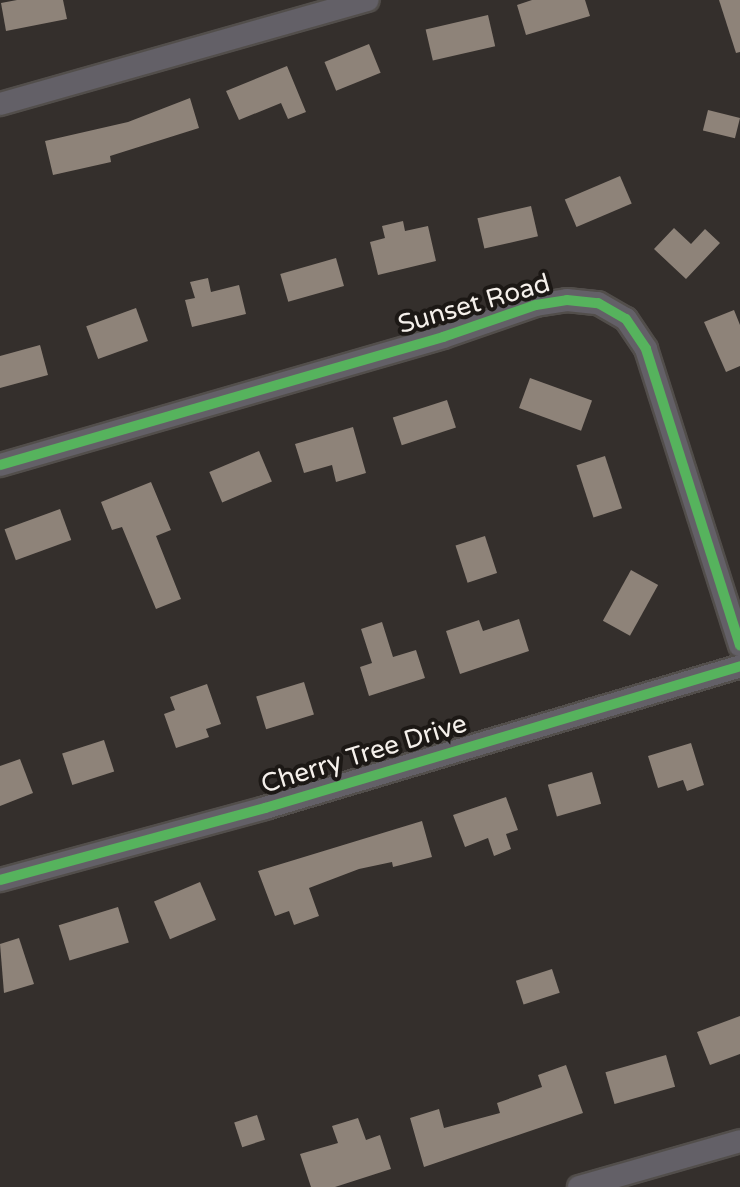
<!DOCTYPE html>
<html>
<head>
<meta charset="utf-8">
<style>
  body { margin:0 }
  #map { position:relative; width:740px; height:1187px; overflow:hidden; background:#342f2c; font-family:"Varela Round",sans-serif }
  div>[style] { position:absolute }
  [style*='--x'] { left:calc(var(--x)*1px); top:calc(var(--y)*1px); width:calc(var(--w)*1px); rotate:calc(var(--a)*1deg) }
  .building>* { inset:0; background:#8e8379; transform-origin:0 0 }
  .roads { filter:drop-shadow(2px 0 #524e4b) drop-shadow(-2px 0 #524e4b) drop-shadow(0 2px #524e4b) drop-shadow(0 -2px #524e4b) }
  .street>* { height:22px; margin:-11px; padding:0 11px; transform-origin:11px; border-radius:11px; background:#636067 }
  .cycleway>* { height:10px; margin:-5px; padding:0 5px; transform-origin:5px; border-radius:5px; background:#56b35d }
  span { translate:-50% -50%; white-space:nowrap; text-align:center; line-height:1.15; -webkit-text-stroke:8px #1c1815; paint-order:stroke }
  .street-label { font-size:26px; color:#f5f0eb }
</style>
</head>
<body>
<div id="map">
  <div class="building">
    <i style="clip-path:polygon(17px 0,63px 0,67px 19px,6px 31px,1px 3px)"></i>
    <i style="clip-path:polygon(532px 0,585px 0,590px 16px,526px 35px,517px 5px)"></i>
    <i style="clip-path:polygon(719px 0,740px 0,740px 52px,736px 53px)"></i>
    <i style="left:488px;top:15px;width:32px;height:64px;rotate:77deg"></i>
    <i style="left:369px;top:44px;width:31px;height:48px;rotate:68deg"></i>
    <i style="clip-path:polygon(287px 66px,306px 112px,288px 119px,281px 103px,239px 120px,226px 91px)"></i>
    <i style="clip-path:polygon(190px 98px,199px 128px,110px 156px,111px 162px,53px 175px,45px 141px,128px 122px)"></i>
    <i style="left:708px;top:110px;width:33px;height:21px;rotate:14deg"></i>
    <i style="left:620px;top:176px;width:30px;height:60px;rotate:67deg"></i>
    <i style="left:531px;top:206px;width:31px;height:55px;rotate:77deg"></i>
    <i style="clip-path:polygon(403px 221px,405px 231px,428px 226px,436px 261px,378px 275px,370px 242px,385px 238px,382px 226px)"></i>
    <i style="clip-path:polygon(674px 228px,691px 244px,705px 229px,720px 243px,686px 279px,654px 249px)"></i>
    <i style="left:336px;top:258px;width:29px;height:58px;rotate:74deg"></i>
    <i style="clip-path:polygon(208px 278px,211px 292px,239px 285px,246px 314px,192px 327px,185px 300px,195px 298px,190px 282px)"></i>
    <i style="left:136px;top:308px;width:35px;height:53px;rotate:70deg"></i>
    <i style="clip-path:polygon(734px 310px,740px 325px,740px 366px,726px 372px,704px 322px)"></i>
    <i style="clip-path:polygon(40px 345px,48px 375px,0 388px,0 356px)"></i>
    <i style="left:530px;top:378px;width:66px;height:32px;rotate:20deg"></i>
    <i style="left:447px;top:400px;width:29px;height:57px;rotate:72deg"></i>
    <i style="clip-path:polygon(353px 427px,366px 473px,336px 482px,332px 465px,304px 473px,295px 444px)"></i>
    <i style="left:259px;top:451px;width:33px;height:54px;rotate:67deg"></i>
    <i style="left:605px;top:456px;width:55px;height:30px;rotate:72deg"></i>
    <i style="clip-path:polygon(151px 482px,171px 530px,156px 536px,181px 599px,156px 609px,122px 527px,112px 530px,101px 502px)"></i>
    <i style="left:60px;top:509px;width:33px;height:59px;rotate:70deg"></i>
    <i style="left:485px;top:536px;width:39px;height:31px;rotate:72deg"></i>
    <i style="left:631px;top:570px;width:31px;height:58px;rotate:29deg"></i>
    <i style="clip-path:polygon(519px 619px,529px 651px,460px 674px,446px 631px,479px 620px,483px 631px)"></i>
    <i style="clip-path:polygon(382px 622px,393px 657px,416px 650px,425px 678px,369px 696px,360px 667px,372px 663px,361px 629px)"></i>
    <i style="left:304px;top:682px;width:34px;height:50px;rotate:73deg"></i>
    <i style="clip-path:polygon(207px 684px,221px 724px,206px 729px,209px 737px,176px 748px,164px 714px,175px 710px,170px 697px)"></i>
    <i style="left:104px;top:740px;width:33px;height:44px;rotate:72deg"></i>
    <i style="clip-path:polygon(691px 743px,704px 785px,687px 791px,683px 780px,658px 788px,648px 756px)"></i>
    <i style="clip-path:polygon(20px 759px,33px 793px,0 806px,0 766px)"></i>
    <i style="left:592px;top:772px;width:33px;height:46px;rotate:74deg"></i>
    <i style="clip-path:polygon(506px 797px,518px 830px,506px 834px,511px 849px,494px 856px,488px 838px,465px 847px,453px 815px)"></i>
    <i style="clip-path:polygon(422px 821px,432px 857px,393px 867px,392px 862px,359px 869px,309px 888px,319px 916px,294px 925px,289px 911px,275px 916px,258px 871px)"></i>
    <i style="left:200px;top:882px;width:41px;height:50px;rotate:67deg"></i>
    <i style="left:118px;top:907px;width:37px;height:62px;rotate:73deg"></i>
    <i style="clip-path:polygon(19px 938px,34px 984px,4px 993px,0 944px)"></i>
    <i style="left:552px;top:969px;width:25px;height:38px;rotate:72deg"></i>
    <i style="clip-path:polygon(740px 1016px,740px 1054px,710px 1065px,697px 1032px)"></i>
    <i style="left:666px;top:1055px;width:33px;height:63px;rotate:74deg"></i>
    <i style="clip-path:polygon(566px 1065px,583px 1113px,424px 1167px,410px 1118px,439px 1109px,444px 1128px,500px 1113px,497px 1103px,542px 1087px,538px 1075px)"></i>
    <i style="left:257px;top:1115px;width:26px;height:24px;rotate:72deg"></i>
    <i style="clip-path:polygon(358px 1118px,366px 1140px,380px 1135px,391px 1169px,335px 1187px,311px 1187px,300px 1154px,338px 1143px,332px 1126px)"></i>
  </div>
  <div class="roads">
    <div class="street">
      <i style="--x:0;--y:104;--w:382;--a:-15.8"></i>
      <i style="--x:0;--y:465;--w:461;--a:-16.1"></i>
      <i style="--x:443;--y:337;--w:98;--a:-19"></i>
      <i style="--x:536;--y:305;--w:31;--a:-9"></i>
      <i style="--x:567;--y:300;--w:31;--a:6"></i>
      <i style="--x:598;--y:303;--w:32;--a:30"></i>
      <i style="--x:626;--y:319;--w:36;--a:56"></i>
      <i style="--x:646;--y:349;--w:311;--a:72.4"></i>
      <i style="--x:0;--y:880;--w:275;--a:-15.2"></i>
      <i style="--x:265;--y:808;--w:496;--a:-16.6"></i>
      <i style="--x:579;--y:1187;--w:167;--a:-15.9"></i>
    </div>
  </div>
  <div class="cycleway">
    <i style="--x:0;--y:465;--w:461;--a:-16.1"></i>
    <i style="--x:443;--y:337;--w:98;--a:-19"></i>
    <i style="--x:536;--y:305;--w:31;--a:-9"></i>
    <i style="--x:567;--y:300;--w:31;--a:6"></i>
    <i style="--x:598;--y:303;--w:32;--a:30"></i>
    <i style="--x:626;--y:319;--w:36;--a:56"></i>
    <i style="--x:646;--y:349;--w:311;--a:72.4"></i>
    <i style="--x:0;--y:880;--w:275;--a:-15.2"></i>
    <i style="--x:265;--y:808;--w:496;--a:-16.6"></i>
  </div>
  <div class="street-label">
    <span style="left:474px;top:304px;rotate:-16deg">Sunset Road</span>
    <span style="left:364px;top:754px;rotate:-17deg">Cherry Tree Drive</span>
  </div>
</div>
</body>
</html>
